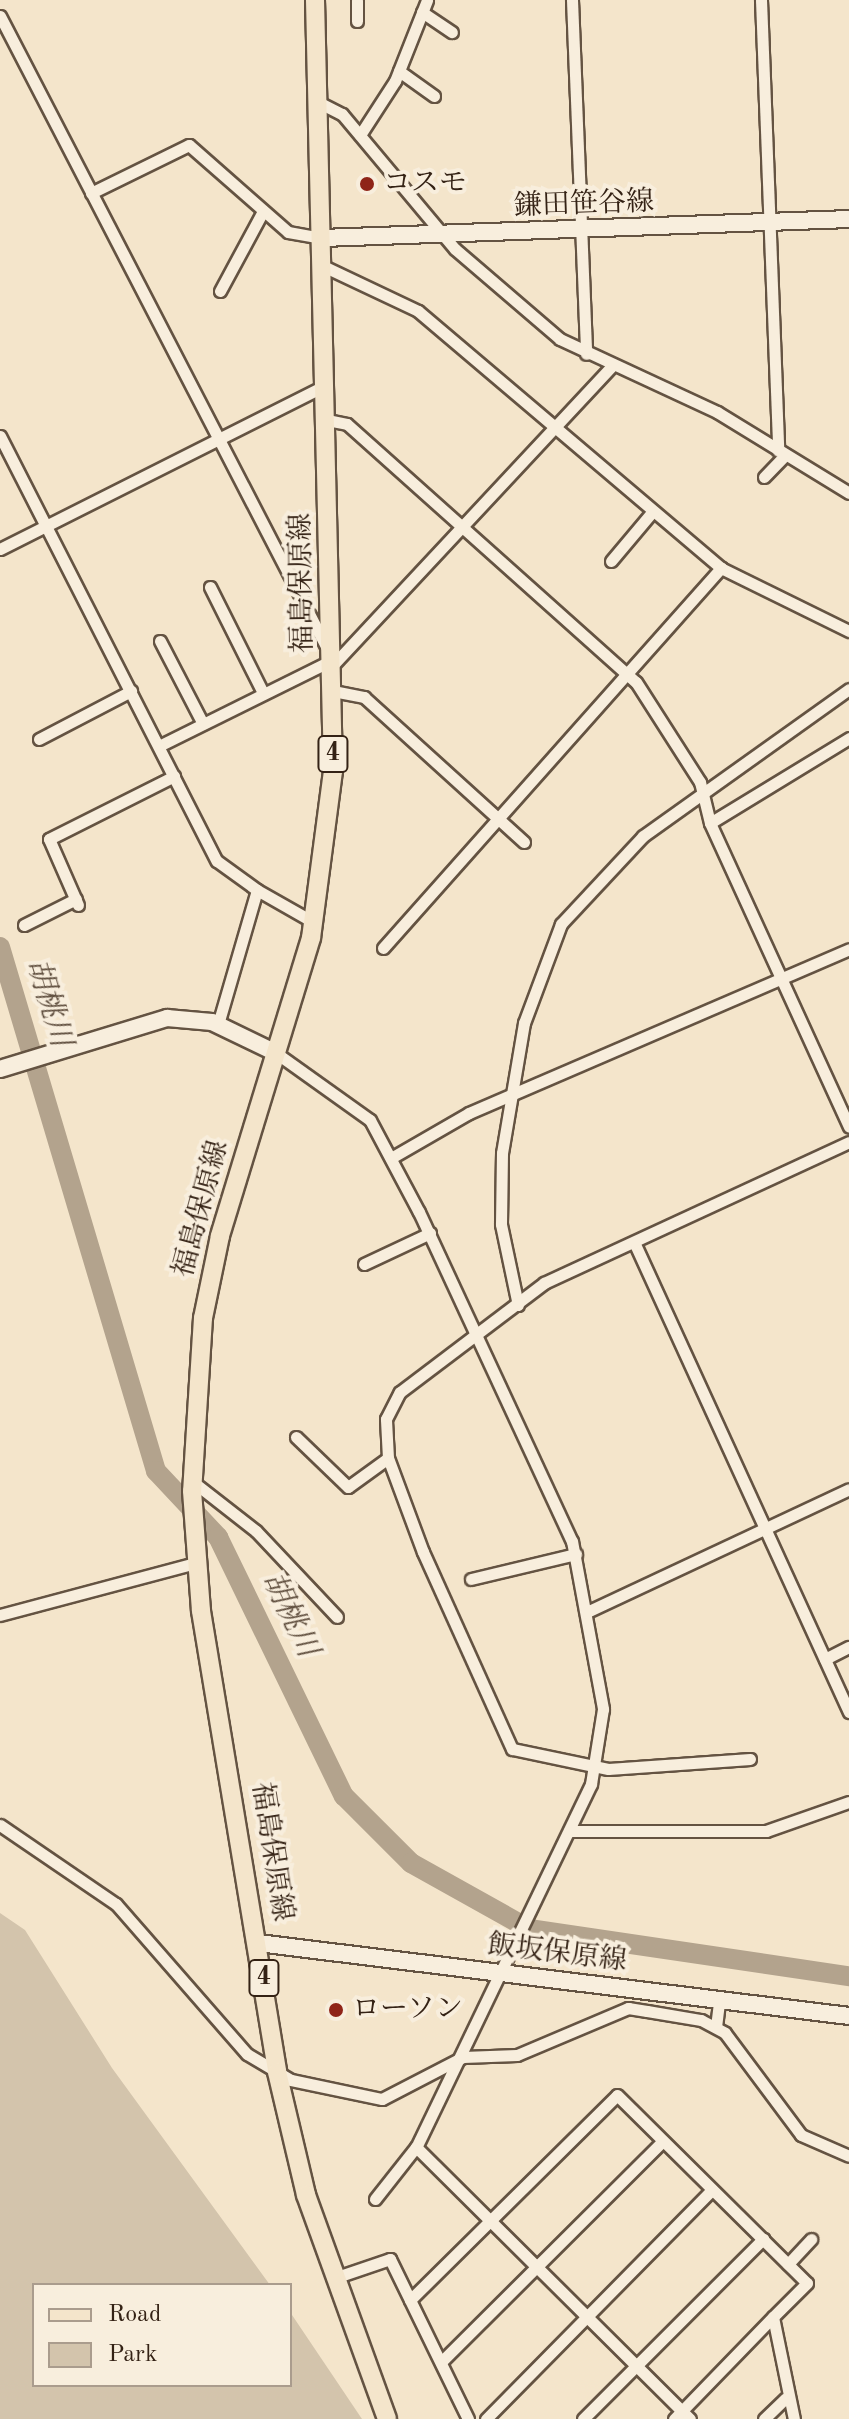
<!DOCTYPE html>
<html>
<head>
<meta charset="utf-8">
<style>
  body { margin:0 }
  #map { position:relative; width:849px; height:2419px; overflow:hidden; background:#f4e5cb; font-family:"Old Standard TT","Noto Serif JP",serif }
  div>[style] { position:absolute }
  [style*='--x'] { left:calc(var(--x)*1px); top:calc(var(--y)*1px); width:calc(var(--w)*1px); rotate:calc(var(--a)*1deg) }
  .green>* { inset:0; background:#d3c4ac }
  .river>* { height:20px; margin:-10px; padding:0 10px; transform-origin:10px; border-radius:10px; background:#b3a38d }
  .roads { filter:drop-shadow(2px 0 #645342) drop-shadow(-2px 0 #645342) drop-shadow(0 2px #645342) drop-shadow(0 -2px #645342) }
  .street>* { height:11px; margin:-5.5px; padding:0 5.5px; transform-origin:5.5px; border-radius:5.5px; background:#f8eedd }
  .secondary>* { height:16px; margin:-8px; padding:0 8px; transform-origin:8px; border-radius:8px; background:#f8eedd }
  .primary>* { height:18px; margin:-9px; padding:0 9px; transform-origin:9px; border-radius:9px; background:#f4e5cb }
  .dots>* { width:22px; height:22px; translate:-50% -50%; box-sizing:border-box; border:4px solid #f8eedd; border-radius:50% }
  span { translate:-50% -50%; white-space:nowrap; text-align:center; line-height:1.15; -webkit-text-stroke:8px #f8eedd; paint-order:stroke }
  .shield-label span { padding:2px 6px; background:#f8eedd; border:2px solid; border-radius:6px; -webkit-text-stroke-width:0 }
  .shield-label { font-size:26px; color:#342215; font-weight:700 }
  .poi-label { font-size:28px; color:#342215 }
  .left { translate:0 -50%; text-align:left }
  .street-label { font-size:28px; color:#342215 }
  .water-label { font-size:30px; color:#604f3f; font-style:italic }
  .legend { position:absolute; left:32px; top:2283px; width:260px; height:104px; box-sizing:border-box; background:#f8eedd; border:2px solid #aa9c8d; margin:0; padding:10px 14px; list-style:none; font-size:24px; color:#342215 }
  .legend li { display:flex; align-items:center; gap:16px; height:40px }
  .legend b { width:40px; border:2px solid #aa9c8d }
</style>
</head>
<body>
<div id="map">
  <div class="green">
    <i style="clip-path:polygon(0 1913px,25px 1930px,112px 2068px,270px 2285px,34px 2285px,34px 2385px,290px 2385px,290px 2312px,362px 2419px,0 2419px)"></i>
  </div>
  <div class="river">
    <i style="--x:0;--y:947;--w:547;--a:73.42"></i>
    <i style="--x:156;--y:1471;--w:91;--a:46.8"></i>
    <i style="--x:218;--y:1537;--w:288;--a:64.1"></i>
    <i style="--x:344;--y:1796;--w:95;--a:45"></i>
    <i style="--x:411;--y:1863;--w:135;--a:29.2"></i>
    <i style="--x:529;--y:1929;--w:323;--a:8.4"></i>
  </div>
  <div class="roads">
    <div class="street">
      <i style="--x:357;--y:0;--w:21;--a:90"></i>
      <i style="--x:572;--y:0;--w:354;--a:87.7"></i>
      <i style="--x:761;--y:0;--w:451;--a:87.8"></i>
      <i style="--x:422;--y:12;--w:36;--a:34"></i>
      <i style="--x:0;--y:16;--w:721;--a:62.65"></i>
      <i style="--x:399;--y:71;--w:43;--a:35.5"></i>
      <i style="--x:318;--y:102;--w:27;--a:27"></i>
      <i style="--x:342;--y:114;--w:176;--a:50.1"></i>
      <i style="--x:455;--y:249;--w:138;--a:40.6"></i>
      <i style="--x:560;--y:339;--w:173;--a:24.9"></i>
      <i style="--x:717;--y:412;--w:155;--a:31.5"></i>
      <i style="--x:360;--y:135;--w:64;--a:-57.1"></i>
      <i style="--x:395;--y:81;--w:87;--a:-68.4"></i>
      <i style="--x:91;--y:193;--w:109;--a:-26.1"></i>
      <i style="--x:189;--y:145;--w:132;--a:41.3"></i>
      <i style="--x:288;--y:232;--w:35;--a:10"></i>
      <i style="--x:323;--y:266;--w:105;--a:25.3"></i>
      <i style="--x:418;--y:311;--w:397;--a:40.3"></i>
      <i style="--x:721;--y:568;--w:143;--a:26.2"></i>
      <i style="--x:220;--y:291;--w:91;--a:-61.7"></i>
      <i style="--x:327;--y:420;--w:20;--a:11"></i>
      <i style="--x:347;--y:424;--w:387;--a:41.8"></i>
      <i style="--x:636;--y:682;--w:119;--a:57.4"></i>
      <i style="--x:700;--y:782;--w:42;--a:76.3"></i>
      <i style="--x:710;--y:823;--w:334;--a:65.4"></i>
      <i style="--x:0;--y:436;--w:477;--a:63"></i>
      <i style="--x:217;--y:861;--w:49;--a:35.9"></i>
      <i style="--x:257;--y:890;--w:140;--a:106.2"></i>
      <i style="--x:764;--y:477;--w:29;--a:-46"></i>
      <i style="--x:0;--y:549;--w:365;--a:-26.7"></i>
      <i style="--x:611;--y:561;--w:65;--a:-50"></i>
      <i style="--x:210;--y:587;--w:119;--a:63.4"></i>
      <i style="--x:160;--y:641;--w:93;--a:62.6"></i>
      <i style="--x:332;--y:666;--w:409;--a:-47"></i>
      <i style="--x:333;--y:691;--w:32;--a:11"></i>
      <i style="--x:364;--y:697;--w:216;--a:42.2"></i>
      <i style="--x:39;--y:739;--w:104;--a:-27.6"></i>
      <i style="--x:159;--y:746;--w:193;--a:-26.4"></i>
      <i style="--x:710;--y:823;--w:163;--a:-31.4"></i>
      <i style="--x:257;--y:890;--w:67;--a:29.6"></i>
      <i style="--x:78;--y:905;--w:72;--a:-113.7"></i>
      <i style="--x:49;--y:839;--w:140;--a:-26.7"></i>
      <i style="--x:24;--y:925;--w:58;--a:-26.6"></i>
      <i style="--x:383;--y:948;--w:509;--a:-48.35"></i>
      <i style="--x:276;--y:1053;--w:115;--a:35.5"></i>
      <i style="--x:370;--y:1120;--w:104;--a:62"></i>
      <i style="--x:419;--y:1212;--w:363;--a:65.1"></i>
      <i style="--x:572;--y:1541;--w:171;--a:79.5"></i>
      <i style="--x:603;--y:1709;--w:76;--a:99.1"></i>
      <i style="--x:591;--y:1784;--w:403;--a:115.7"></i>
      <i style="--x:416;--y:2147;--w:386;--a:44.8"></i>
      <i style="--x:391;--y:1158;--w:90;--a:-30"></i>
      <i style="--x:469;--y:1113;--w:414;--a:-23.3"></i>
      <i style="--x:634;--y:1242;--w:517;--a:65.42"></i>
      <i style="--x:364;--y:1264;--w:73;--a:-25.2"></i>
      <i style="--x:518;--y:1305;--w:83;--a:-101.9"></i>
      <i style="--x:501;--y:1224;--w:71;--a:-89.2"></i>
      <i style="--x:502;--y:1153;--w:132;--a:-80.4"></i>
      <i style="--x:524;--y:1023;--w:106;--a:-69.5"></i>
      <i style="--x:561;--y:924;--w:120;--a:-47"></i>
      <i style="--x:643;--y:836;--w:253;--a:-35.5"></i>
      <i style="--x:296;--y:1437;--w:72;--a:43.9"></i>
      <i style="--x:348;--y:1487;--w:49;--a:-35.9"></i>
      <i style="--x:192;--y:1481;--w:81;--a:38"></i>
      <i style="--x:256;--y:1531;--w:118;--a:46.7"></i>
      <i style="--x:471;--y:1579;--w:108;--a:-13.4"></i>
      <i style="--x:587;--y:1612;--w:289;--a:-25.1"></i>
      <i style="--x:0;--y:1615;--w:202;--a:-14.9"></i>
      <i style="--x:825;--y:1659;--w:27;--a:-27"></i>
      <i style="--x:750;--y:1759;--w:142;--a:176"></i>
      <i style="--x:608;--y:1769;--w:98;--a:-168.2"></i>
      <i style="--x:512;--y:1749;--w:216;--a:-114.3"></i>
      <i style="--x:423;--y:1552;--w:100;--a:-110.4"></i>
      <i style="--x:388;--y:1458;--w:39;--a:-93"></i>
      <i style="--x:386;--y:1419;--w:30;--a:-63"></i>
      <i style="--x:400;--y:1392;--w:181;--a:-37.1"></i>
      <i style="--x:544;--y:1283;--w:336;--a:-24.8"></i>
      <i style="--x:0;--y:1825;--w:140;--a:34.3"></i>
      <i style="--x:116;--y:1904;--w:199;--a:48.9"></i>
      <i style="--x:247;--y:2054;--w:51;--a:30.6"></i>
      <i style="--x:291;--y:2080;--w:93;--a:11.8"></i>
      <i style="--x:382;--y:2099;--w:91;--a:-27.4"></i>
      <i style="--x:463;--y:2057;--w:54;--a:-2.1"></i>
      <i style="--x:517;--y:2055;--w:121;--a:-22.9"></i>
      <i style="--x:628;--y:2008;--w:19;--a:9"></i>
      <i style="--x:647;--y:2011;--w:55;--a:9.5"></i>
      <i style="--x:701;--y:2020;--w:27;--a:28"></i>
      <i style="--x:725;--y:2033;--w:127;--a:53.3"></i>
      <i style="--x:801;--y:2135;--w:52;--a:23.6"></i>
      <i style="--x:569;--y:1831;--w:197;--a:0"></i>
      <i style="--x:766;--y:1831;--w:88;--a:-19.3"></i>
      <i style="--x:716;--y:2027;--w:26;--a:-83"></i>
      <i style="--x:375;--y:2199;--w:66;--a:-51.7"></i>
      <i style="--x:788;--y:2264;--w:34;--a:-47"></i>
      <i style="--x:337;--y:2277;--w:56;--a:-18.8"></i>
      <i style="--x:390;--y:2259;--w:178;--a:64"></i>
      <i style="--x:410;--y:2300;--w:291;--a:-44.7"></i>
      <i style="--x:617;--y:2095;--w:267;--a:44.7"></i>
      <i style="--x:807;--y:2283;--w:48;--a:135"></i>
      <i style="--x:773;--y:2317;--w:104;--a:78.4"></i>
      <i style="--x:441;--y:2362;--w:313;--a:-44.9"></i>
      <i style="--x:486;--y:2419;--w:322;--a:-45.4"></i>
      <i style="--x:583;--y:2419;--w:255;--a:-45"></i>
      <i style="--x:674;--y:2419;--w:142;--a:-45.9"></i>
      <i style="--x:764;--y:2419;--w:30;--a:-44"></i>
    </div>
    <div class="secondary">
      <i style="--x:322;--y:238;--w:527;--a:-2.06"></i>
      <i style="--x:0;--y:1069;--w:175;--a:-17"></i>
      <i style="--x:167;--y:1018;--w:45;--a:5.1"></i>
      <i style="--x:212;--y:1022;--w:71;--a:25.8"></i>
      <i style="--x:258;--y:1943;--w:595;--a:7.04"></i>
    </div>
    <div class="primary">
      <i style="--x:315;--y:0;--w:771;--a:88.66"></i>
      <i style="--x:333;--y:771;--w:168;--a:97.5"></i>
      <i style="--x:311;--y:938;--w:312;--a:107"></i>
      <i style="--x:220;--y:1236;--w:84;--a:101.7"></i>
      <i style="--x:203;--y:1318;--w:173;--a:93.6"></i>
      <i style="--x:192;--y:1491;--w:120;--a:85.7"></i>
      <i style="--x:201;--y:1611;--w:467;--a:80.6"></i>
      <i style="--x:277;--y:2072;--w:126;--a:76.7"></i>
      <i style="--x:306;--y:2195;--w:238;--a:70.1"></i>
    </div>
  </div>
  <div class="dots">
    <i style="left:367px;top:184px;background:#8f2418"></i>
    <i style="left:336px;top:2010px;background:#8f2418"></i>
  </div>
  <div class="shield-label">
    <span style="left:333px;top:754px">4</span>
    <span style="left:264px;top:1978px">4</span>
  </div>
  <div class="poi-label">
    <span class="left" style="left:383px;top:184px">コスモ</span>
    <span class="left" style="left:352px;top:2010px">ローソン</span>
  </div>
  <div class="street-label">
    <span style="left:584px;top:205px;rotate:-2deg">鎌田笹谷線</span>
    <span style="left:303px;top:583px;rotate:-91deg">福島保原線</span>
    <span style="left:202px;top:1209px;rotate:-75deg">福島保原線</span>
    <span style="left:271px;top:1852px;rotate:81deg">福島保原線</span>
    <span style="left:557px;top:1954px;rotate:7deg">飯坂保原線</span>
  </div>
  <div class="water-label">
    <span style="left:48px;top:1003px;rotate:73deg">胡桃川</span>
    <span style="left:289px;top:1615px;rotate:64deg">胡桃川</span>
  </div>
  <ul class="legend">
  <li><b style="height:10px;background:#f4e5cb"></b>Road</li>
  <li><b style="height:22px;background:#d3c4ac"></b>Park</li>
  </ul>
</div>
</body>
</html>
